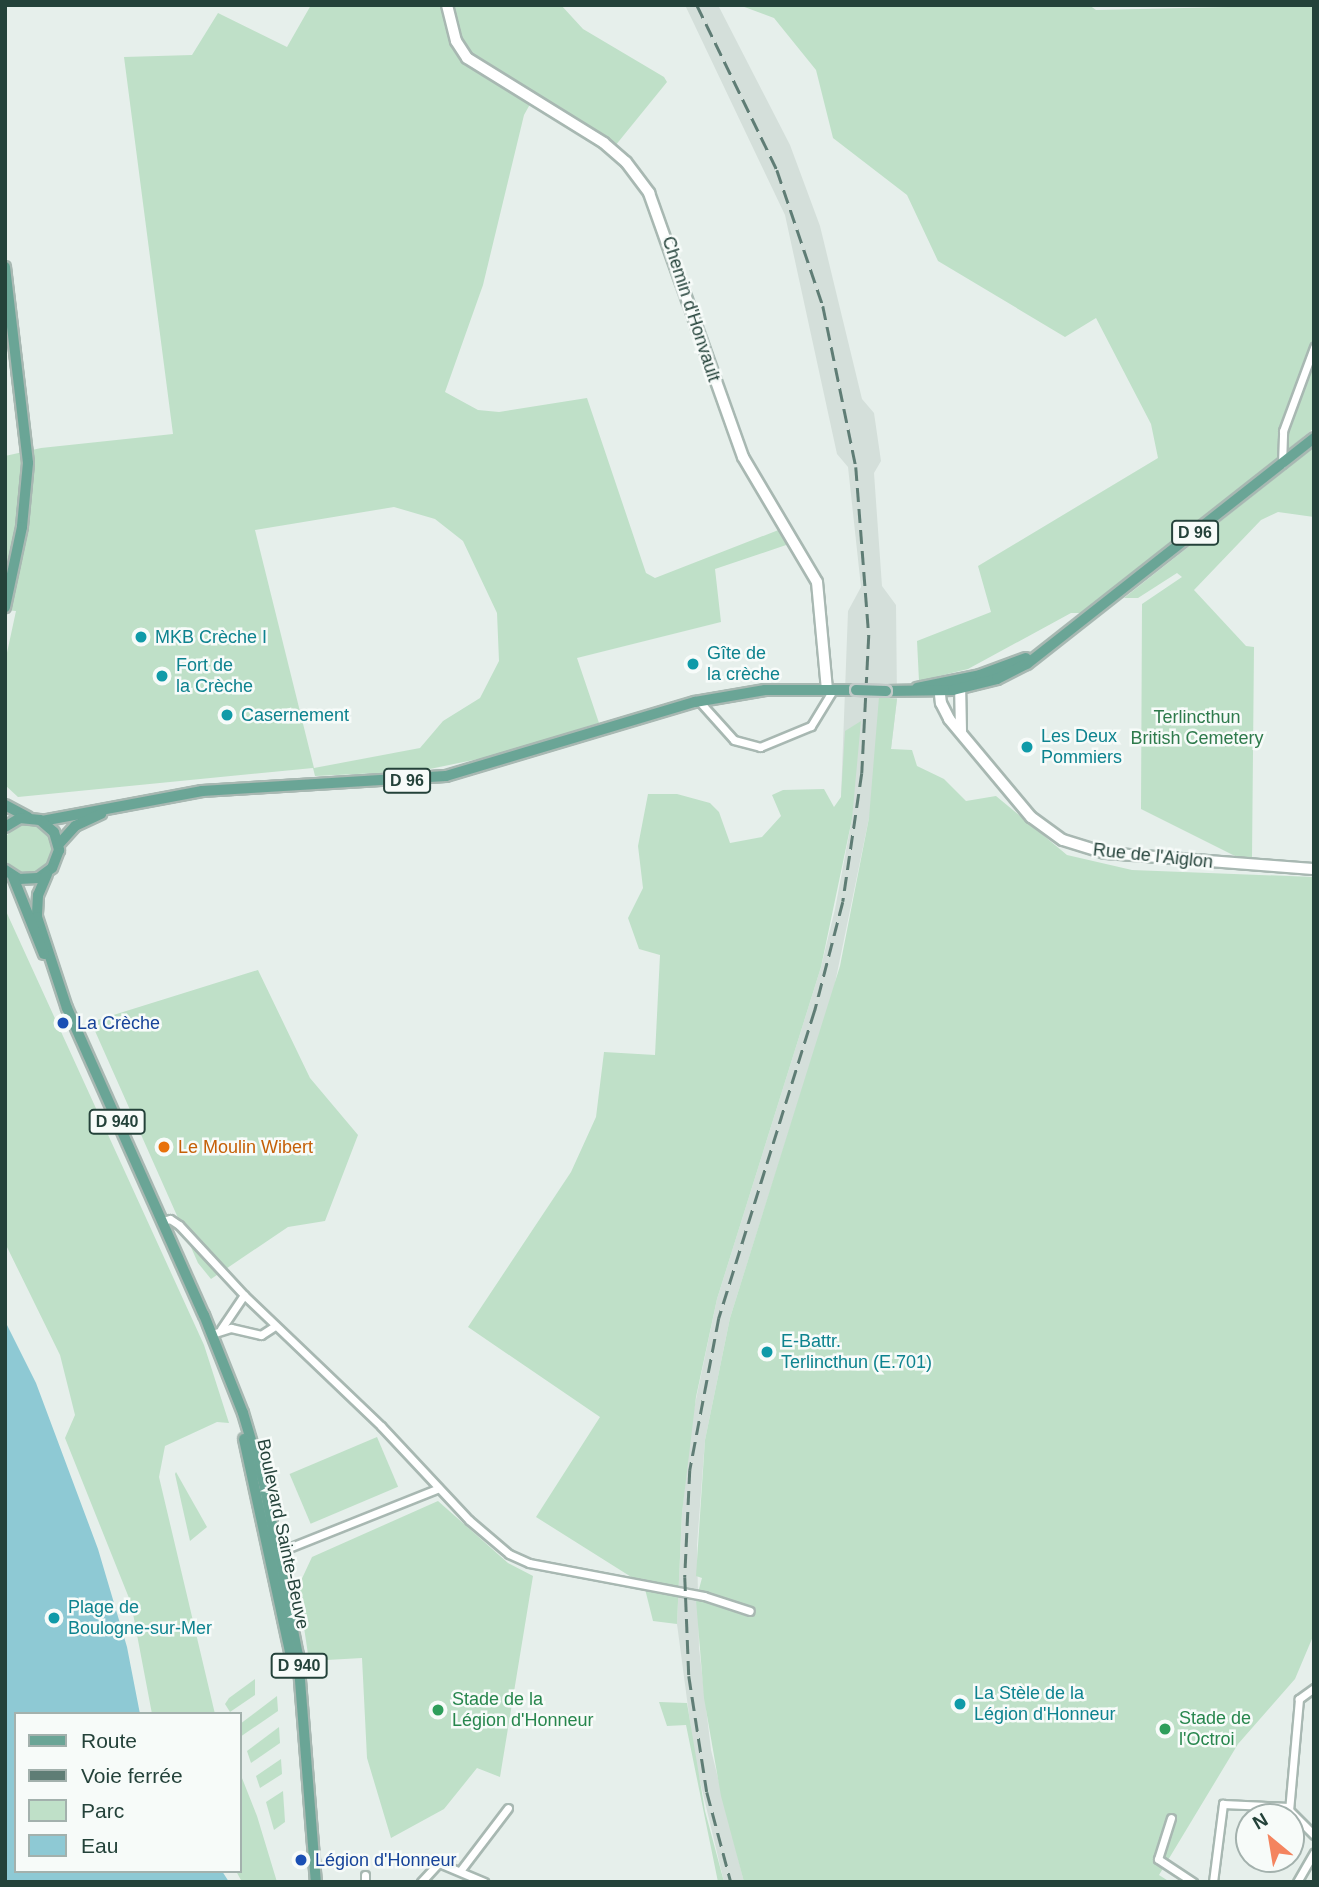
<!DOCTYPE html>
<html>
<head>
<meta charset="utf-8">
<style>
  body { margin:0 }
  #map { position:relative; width:1319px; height:1887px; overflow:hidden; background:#e6efeb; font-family:Helvetica,sans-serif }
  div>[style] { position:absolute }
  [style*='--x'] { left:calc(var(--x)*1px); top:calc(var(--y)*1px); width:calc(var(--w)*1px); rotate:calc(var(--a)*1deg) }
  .built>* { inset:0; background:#d4dfda }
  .green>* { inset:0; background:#bfe0c8; transform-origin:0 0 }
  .round { border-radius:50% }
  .water>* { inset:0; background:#8ec9d4 }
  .roads { filter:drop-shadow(2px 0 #a8b8b2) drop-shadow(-2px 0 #a8b8b2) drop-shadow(0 2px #a8b8b2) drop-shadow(0 -2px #a8b8b2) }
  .street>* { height:7px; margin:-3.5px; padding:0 3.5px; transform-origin:3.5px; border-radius:3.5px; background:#fff }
  .secondary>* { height:10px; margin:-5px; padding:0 5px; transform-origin:5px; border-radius:5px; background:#fff }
  .primary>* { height:10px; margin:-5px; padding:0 5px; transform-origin:5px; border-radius:5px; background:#6aa596 }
  .rail>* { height:2.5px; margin-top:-1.25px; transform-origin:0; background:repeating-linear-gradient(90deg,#5f7d75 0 14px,transparent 0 21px) }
  .bridges { filter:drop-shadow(2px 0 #c2cac8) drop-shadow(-2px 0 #c2cac8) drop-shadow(0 2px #c2cac8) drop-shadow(0 -2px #c2cac8) }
  .primary-bridge>* { height:10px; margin:-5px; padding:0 5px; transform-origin:5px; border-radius:5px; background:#6aa596 }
  .dots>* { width:19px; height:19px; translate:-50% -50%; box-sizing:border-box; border:4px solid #f7fbf9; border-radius:50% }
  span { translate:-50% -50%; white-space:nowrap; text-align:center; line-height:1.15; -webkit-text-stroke:5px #f7fbf9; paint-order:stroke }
  .shield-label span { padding:2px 5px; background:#f7fbf9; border:2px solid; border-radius:5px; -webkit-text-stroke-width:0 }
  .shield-label { font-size:16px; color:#24423a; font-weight:700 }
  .street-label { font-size:18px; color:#24423a }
  .culture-label { font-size:18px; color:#0d838f }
  .left { translate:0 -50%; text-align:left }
  .park-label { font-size:18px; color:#2d7a4b }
  .transit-label { font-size:18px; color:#164399 }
  .food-label { font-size:18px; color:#c56008 }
  .leisure-label { font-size:18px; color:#27864d }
  .frame { position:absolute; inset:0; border:7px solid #24423a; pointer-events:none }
  .legend { position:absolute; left:14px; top:1712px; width:228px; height:161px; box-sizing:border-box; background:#f7fbf9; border:2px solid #a3b1ad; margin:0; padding:9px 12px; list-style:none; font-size:21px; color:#24423a }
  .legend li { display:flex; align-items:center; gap:14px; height:35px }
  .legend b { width:35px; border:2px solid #a3b1ad }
  .north { position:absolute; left:1235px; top:1803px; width:70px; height:70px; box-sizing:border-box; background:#f7fbf9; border:2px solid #a3b1ad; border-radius:50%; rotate:330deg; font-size:19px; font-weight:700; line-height:28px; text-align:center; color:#24423a }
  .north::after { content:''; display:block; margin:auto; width:24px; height:32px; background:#f4845f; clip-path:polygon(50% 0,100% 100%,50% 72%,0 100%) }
</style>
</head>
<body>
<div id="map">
  <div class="built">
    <i style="clip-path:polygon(685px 5px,718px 5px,790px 145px,820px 226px,862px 399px,874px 413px,881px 461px,874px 473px,882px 586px,896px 605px,897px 699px,891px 749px,869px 818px,834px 988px,730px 1318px,705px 1440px,697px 1545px,699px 1648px,711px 1750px,744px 1882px,724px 1882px,695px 1760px,677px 1624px,682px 1513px,691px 1423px,717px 1299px,821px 967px,835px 909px,852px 819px,841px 797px,848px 611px,861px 587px,848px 467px,837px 454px,785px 215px)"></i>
  </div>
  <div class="green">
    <i style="clip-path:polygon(evenodd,311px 5px,561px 5px,583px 29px,664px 77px,667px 82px,615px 146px,534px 97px,524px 115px,483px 285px,445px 392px,478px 410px,499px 412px,587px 398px,646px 573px,655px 578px,781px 529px,792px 543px,715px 569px,721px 622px,577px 658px,599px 723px,488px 757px,420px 771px,315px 776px,313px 768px,18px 797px,5px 785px,5px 662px,16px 611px,5px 610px,5px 456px,41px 448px,173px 434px,124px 57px,192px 55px,218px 13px,287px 47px,311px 5px,394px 507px,435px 519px,463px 541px,497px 613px,499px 661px,480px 698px,443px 721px,420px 748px,314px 768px,255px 530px,394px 507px)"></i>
    <i style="clip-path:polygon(739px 5px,1089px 5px,1096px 10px,1314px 5px,1314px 428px,1088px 613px,1071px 613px,968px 669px,919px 681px,917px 641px,991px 612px,978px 566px,1158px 458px,1151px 424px,1096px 318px,1065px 337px,938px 261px,907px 195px,833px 138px,816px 70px,774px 18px)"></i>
    <i style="clip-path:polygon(1314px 447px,1314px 517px,1278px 512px,1261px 520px,1194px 590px,1246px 646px,1254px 647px,1252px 858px,1235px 856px,1141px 809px,1142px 604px,1182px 577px,1177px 573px,1138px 598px,1124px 598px)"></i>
    <i style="clip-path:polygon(879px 697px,897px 699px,891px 749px,912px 750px,917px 766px,944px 779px,966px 801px,996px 796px,1067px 855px,1132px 870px,1314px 877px,1314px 1634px,1295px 1679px,1238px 1744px,1159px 1875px,1170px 1882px,744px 1882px,721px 1796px,704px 1698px,696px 1600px,702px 1578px,696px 1576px,705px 1440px,730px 1318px,840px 966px,869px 818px)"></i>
    <i style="clip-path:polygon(861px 721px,852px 819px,821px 967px,717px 1299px,696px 1397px,682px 1513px,677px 1624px,653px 1621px,644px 1585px,536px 1517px,600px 1417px,468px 1327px,571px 1172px,596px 1117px,604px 1052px,655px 1055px,660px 955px,639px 949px,628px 918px,643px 888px,638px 846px,648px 794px,677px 794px,710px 803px,719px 812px,730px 843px,762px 837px,781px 816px,772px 795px,783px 790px,824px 789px,834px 807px,841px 797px,845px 731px)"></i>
    <i class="round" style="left:3px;top:824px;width:50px;height:50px"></i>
    <i style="clip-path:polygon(5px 909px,204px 1345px,229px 1423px,217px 1422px,165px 1446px,159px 1477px,215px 1714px,152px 1714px,131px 1603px,65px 1438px,75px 1415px,60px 1355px,5px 1243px)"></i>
    <i style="clip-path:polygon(258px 970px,310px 1078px,358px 1135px,325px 1221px,288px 1227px,211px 1279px,198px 1263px,91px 1022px)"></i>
    <i style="left:377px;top:1437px;width:54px;height:95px;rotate:67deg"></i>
    <i style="clip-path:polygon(176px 1472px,207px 1527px,190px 1541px,175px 1474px)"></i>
    <i style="clip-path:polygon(438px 1501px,508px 1563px,533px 1576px,500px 1777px,477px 1768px,444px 1809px,391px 1838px,367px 1758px,362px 1658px,309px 1661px,298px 1587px,312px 1557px)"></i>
    <i style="clip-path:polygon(255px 1679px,255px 1695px,230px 1712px,225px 1704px,229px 1698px)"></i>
    <i style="clip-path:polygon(277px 1696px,278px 1711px,240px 1737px,240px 1724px)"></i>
    <i style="clip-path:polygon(659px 1702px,687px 1703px,705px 1811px,724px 1882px,718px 1882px,686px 1725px,667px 1726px)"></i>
    <i style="clip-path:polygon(279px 1727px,280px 1743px,251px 1763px,247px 1751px)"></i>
    <i style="clip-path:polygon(281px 1759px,282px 1774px,260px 1788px,256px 1776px)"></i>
    <i style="clip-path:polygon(240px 1773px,257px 1816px,277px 1882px,242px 1882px,236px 1871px,240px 1871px)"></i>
    <i style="clip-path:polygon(283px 1791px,285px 1822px,274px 1830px,266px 1802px)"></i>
  </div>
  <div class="water">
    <i style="clip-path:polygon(5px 1321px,36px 1383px,98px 1549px,127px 1647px,140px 1714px,16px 1714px,16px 1871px,222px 1871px,229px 1882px,5px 1882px)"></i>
  </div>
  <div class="roads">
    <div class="street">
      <i style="--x:1282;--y:464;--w:33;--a:-88"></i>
      <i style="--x:1283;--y:431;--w:90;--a:-69.7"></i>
      <i style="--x:699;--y:701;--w:52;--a:48.1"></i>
      <i style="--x:734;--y:740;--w:27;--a:15"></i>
      <i style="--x:760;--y:747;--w:55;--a:-22.4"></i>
      <i style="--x:811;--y:726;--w:42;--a:-58.6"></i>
      <i style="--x:162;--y:1221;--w:8;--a:-14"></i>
      <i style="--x:170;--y:1219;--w:11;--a:34"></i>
      <i style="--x:179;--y:1225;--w:96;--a:47.1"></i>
      <i style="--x:244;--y:1295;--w:190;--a:43.7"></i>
      <i style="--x:381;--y:1426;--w:129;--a:46.9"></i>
      <i style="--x:469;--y:1520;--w:52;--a:40.4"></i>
      <i style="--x:509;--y:1554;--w:22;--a:24"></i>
      <i style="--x:529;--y:1563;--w:178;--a:10.7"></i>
      <i style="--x:704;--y:1596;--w:48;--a:18.1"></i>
      <i style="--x:221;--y:1329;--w:41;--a:-55.9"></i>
      <i style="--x:212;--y:1334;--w:20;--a:-18"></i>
      <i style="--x:231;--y:1328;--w:31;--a:13"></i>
      <i style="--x:261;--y:1335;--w:17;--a:-33"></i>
      <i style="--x:276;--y:1553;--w:175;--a:-21.7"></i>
      <i style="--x:1314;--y:1688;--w:19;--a:144"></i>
      <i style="--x:1299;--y:1699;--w:111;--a:95.1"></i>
      <i style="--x:1289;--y:1810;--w:35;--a:45"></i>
      <i style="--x:1171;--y:1818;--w:43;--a:107.6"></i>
      <i style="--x:1158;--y:1859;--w:42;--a:33.3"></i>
      <i style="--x:460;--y:1871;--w:79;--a:-52.7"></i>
      <i style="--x:365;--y:1875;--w:7;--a:90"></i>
      <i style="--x:421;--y:1882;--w:26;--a:-47"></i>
      <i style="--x:439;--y:1863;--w:49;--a:22.9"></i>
      <i style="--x:1213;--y:1882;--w:79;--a:-82.7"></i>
      <i style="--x:1223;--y:1804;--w:66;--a:2.6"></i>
      <i style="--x:1297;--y:1882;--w:34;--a:-60"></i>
    </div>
    <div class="secondary">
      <i style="--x:447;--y:5;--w:37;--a:76"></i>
      <i style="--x:456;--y:41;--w:20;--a:57"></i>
      <i style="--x:467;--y:58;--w:161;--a:31.8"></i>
      <i style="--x:604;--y:143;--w:29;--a:41"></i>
      <i style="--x:626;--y:162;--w:39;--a:53"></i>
      <i style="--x:649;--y:193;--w:280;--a:70.4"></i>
      <i style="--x:743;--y:457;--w:145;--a:59.4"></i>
      <i style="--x:817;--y:582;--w:108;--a:84.7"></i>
      <i style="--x:960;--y:683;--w:48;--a:88.8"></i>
      <i style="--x:939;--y:685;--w:18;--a:84"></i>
      <i style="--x:941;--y:703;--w:18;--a:63"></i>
      <i style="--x:949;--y:719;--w:128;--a:50.1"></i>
      <i style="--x:1031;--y:817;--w:39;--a:36"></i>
      <i style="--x:1063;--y:840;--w:44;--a:17.2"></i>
      <i style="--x:1105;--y:853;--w:210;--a:4.4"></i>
    </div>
    <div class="primary">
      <i style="--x:5;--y:267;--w:197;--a:83.3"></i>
      <i style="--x:28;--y:463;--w:64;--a:95.4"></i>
      <i style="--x:22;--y:527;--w:82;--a:102"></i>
      <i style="--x:917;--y:688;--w:64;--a:-11.7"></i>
      <i style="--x:980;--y:675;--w:49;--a:-20.3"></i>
      <i style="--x:886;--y:691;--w:67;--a:-0.9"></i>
      <i style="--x:953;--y:690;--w:45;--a:-14"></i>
      <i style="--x:997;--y:679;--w:34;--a:-27"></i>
      <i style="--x:1027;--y:664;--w:365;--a:-38.2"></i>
      <i style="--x:5;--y:805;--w:26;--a:28"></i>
      <i style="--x:42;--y:821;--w:163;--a:-10.6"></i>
      <i style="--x:202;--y:791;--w:244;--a:-3.5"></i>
      <i style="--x:446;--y:776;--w:260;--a:-16.6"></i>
      <i style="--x:695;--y:702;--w:71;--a:-9.7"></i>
      <i style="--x:765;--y:690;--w:91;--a:0"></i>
      <i style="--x:5;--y:827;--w:17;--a:-31"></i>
      <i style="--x:20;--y:818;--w:20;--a:6"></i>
      <i style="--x:40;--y:820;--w:18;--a:41"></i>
      <i style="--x:54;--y:832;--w:19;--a:74"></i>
      <i style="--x:59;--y:850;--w:19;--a:111"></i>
      <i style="--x:52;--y:868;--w:17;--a:144"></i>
      <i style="--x:38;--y:878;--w:19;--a:177"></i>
      <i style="--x:19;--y:879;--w:17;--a:-147"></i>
      <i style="--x:59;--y:844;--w:24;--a:-48"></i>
      <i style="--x:75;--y:826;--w:29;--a:-25"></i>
      <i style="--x:47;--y:874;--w:23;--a:113"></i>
      <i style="--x:38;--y:895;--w:22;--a:93"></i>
      <i style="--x:37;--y:917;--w:96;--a:71.8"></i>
      <i style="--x:67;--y:1008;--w:336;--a:66"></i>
      <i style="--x:204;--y:1315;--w:105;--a:68.3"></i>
      <i style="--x:243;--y:1413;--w:74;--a:73.5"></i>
      <i style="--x:264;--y:1484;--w:174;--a:78.8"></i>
      <i style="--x:298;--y:1655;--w:228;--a:85.5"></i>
      <i style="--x:13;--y:877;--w:83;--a:68.1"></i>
      <i style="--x:244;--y:1439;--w:218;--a:77.8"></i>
    </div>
  </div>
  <div class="rail">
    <i style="--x:697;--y:5;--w:183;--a:64.1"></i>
    <i style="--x:777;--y:170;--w:144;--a:71.3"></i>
    <i style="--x:823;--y:306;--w:164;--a:78.4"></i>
    <i style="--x:856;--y:467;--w:169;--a:85.6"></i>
    <i style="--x:869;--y:635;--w:138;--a:92.9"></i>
    <i style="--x:862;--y:773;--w:130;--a:98.4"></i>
    <i style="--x:843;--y:902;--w:112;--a:104.5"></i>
    <i style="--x:815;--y:1010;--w:323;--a:107.3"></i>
    <i style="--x:719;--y:1318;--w:155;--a:100.8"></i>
    <i style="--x:690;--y:1470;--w:107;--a:92.7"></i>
    <i style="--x:685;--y:1577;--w:99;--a:87.7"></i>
    <i style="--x:689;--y:1676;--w:117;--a:81.2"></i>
    <i style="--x:707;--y:1792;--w:93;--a:75.1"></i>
  </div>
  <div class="bridges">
    <div class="primary-bridge">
      <i style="--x:856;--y:690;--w:30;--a:2"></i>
    </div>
  </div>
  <div class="dots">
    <i style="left:141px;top:637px;background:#0f9aa8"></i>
    <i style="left:693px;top:664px;background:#0f9aa8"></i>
    <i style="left:162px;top:676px;background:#0f9aa8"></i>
    <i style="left:227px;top:715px;background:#0f9aa8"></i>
    <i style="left:1027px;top:747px;background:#0f9aa8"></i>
    <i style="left:63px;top:1023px;background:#1a4fb4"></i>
    <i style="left:164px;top:1147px;background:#e8710a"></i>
    <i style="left:767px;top:1352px;background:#0f9aa8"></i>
    <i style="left:54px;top:1618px;background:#0f9aa8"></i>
    <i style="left:960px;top:1704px;background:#0f9aa8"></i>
    <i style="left:438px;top:1710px;background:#2e9e5b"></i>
    <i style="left:1165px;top:1729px;background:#2e9e5b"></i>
    <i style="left:301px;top:1860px;background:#1a4fb4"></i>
  </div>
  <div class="shield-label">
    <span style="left:1195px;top:533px">D 96</span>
    <span style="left:407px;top:781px">D 96</span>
    <span style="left:117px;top:1122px">D 940</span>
    <span style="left:299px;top:1666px">D 940</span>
  </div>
  <div class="street-label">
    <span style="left:691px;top:309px;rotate:72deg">Chemin d'Honvault</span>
    <span style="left:1153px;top:856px;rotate:6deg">Rue de l'Aiglon</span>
    <span style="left:283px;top:1534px;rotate:78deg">Boulevard Sainte-Beuve</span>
  </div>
  <div class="culture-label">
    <span class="left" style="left:155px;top:637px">MKB Crèche I</span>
    <span class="left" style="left:707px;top:664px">Gîte de<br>la crèche</span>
    <span class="left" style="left:176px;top:676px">Fort de<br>la Crèche</span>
    <span class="left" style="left:241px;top:715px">Casernement</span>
    <span class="left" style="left:1041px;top:747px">Les Deux<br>Pommiers</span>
    <span class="left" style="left:781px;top:1352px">E-Battr.<br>Terlincthun (E.701)</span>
    <span class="left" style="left:68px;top:1618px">Plage de<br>Boulogne-sur-Mer</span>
    <span class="left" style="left:974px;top:1704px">La Stèle de la<br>Légion d'Honneur</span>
  </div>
  <div class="park-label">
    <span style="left:1197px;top:728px">Terlincthun<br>British Cemetery</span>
  </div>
  <div class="transit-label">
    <span class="left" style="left:77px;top:1023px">La Crèche</span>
    <span class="left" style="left:315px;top:1860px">Légion d'Honneur</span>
  </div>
  <div class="food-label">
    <span class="left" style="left:178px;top:1147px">Le Moulin Wibert</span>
  </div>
  <div class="leisure-label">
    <span class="left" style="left:452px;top:1710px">Stade de la<br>Légion d'Honneur</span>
    <span class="left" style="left:1179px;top:1729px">Stade de<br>l'Octroi</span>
  </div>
  <div class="frame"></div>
  <ul class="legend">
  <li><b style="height:9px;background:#6aa596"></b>Route</li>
  <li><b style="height:9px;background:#5f7d75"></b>Voie ferrée</li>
  <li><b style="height:19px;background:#bfe0c8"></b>Parc</li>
  <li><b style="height:19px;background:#8ec9d4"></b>Eau</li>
  </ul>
  <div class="north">N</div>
</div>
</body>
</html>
